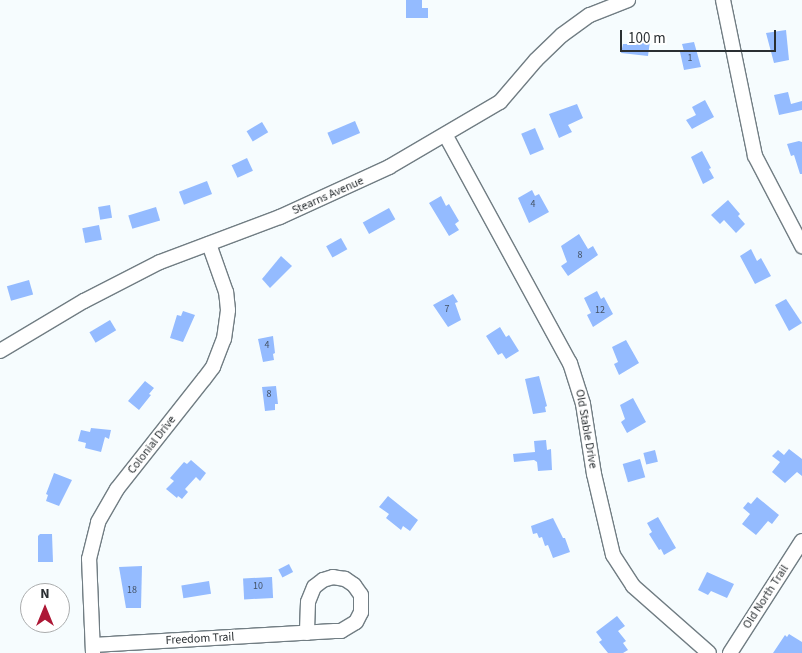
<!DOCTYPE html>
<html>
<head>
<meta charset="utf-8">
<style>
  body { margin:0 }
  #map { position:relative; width:802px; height:653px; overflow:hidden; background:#f6fcfe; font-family:"Source Sans 3",sans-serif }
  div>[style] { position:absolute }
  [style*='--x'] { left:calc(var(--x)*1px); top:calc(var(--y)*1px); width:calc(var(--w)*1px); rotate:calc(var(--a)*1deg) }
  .building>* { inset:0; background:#94bbff; transform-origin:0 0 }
  .roads { filter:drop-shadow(1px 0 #717d83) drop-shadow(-1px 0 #717d83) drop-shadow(0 1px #717d83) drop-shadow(0 -1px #717d83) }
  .minor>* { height:14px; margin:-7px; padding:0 7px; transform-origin:7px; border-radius:7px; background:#fff }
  span { translate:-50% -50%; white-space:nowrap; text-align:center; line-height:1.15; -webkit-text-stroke:4px #fff; paint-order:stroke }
  .number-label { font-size:10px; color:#445265 }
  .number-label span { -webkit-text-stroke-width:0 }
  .street-label { font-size:12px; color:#2a2f32 }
  .north { position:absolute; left:20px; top:583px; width:50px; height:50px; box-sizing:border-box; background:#fff; border:1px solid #aaacad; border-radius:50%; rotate:0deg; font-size:14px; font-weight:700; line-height:20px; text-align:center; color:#2a2f32 }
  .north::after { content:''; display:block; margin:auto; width:18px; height:22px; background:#ad1836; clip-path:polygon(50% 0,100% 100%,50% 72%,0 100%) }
  .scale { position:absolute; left:620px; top:30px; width:156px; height:22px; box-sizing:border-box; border:2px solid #2a2f32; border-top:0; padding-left:6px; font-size:15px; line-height:18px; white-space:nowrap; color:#2a2f32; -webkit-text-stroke:4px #fff; paint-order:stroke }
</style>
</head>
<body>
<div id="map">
  <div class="building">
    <i style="clip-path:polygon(406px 0,422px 0,422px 8px,428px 8px,428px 18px,406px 18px)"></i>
    <i style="clip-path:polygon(786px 30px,789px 60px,774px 63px,766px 33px)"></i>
    <i style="clip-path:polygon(632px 39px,650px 41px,648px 56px,621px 53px,623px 44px,631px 44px)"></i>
    <i style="clip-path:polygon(694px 42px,701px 67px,684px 70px,680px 52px,684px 51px,682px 44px)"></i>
    <i style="clip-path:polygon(788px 92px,791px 104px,802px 101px,802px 110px,779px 115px,774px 95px)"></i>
    <i style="clip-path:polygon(705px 100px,714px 117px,692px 129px,686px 120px,696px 115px,692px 107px)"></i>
    <i style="clip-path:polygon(577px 104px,583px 118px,568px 125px,572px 132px,559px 138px,549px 114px)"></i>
    <i style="left:355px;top:121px;width:13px;height:30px;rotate:67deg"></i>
    <i style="left:262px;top:122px;width:12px;height:18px;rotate:59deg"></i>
    <i style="left:535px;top:128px;width:23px;height:15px;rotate:67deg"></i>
    <i style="clip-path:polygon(799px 141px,802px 142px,802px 174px,800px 174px,794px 155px,791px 156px,787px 144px)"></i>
    <i style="clip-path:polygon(702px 151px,711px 168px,709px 169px,714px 178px,703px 184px,691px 157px)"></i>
    <i style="left:247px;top:158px;width:14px;height:17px;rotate:65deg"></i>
    <i style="left:207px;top:181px;width:14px;height:30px;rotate:69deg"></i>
    <i style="clip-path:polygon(532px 190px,535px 196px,539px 194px,549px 212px,529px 223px,518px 198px)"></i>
    <i style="clip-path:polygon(441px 196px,446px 206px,449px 204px,459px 221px,455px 224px,459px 230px,449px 236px,429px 203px)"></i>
    <i style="clip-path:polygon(728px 200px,740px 214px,738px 216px,745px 224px,736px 233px,724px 220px,720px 224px,711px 215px)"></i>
    <i style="left:110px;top:205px;width:13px;height:12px;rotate:81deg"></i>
    <i style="left:156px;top:207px;width:14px;height:29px;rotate:73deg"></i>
    <i style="left:389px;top:208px;width:13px;height:30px;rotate:61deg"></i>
    <i style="left:99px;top:225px;width:15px;height:17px;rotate:79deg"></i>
    <i style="clip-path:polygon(579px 234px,588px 249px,593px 246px,598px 255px,568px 276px,561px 266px,567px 262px,561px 246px)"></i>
    <i style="left:341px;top:238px;width:13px;height:17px;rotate:61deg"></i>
    <i style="clip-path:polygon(751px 249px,757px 261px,761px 258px,771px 276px,755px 284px,740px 256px)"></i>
    <i style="clip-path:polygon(281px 256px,292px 266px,270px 288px,262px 279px)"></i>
    <i style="left:29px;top:280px;width:15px;height:23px;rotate:74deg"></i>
    <i style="clip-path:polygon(597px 291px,601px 299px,604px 297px,613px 314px,593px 327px,587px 315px,591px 313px,584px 298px)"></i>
    <i style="clip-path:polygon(453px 294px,458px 302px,455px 303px,461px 320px,448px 327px,433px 305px)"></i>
    <i style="clip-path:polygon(786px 299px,802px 323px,789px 331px,775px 305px)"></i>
    <i style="clip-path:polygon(183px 311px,195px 315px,183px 342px,170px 338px,177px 315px,181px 316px)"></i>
    <i style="left:110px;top:320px;width:12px;height:24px;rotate:59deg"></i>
    <i style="clip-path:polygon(500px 327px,506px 337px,509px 335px,519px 351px,506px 359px,502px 353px,498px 355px,486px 336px)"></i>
    <i style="clip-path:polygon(273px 336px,275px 353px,273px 354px,274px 360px,263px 362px,258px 339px)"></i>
    <i style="clip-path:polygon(626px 340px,639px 363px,619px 375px,614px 364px,618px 362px,612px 347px)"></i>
    <i style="clip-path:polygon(539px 376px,547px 406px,545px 407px,546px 412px,533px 414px,525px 379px)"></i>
    <i style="clip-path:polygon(145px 381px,154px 388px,149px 394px,151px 395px,139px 410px,128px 401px)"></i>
    <i style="clip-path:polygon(276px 386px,278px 404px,275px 404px,275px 410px,265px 411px,262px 387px)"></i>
    <i style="clip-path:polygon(633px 398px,646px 422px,627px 433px,621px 422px,625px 419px,620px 405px)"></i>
    <i style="clip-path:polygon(91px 428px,111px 430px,109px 439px,105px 437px,101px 452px,85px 448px,86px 443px,78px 441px,81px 430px,90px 432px)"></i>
    <i style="clip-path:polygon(546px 440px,547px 450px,551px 449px,552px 470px,538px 471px,537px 462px,534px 460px,514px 462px,513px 454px,535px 452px,534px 441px)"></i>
    <i style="clip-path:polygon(789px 449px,802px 459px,802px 476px,797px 472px,785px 483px,772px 472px,780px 462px,772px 456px,778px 450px,784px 455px)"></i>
    <i style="left:655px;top:450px;width:12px;height:12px;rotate:76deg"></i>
    <i style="left:640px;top:459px;width:19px;height:18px;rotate:74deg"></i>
    <i style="clip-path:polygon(191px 460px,206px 473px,200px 481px,196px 477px,185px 489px,188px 492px,182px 499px,178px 496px,177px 498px,166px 489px,174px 481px,170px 478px,184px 462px,187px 464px)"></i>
    <i style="clip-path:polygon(54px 473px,72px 480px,59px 506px,46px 501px,48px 495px,46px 494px)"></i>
    <i style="clip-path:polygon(388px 496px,418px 520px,410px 531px,403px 526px,401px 530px,386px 518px,389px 514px,379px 507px)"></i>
    <i style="clip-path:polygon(757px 497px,779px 515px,772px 524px,768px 521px,756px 535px,742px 524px,750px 514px,743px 508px,748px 502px,751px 504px)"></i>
    <i style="clip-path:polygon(658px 517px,676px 548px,664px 555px,661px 549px,659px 550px,649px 534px,652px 532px,647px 523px)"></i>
    <i style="clip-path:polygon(553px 518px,563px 538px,565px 538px,570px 552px,553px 558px,548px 545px,545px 546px,542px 537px,539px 538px,537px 533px,533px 534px,531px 526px)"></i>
    <i style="clip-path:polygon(40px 534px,52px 534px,53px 562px,38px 562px,38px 536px)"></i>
    <i style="left:289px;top:564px;width:9px;height:12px;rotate:63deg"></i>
    <i style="clip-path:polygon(142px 566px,141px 608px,126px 608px,119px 567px)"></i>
    <i style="clip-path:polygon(707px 572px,734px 584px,727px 598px,711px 591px,708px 595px,698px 590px)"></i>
    <i style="left:272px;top:577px;width:21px;height:29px;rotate:87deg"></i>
    <i style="left:209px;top:581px;width:13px;height:28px;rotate:81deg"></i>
    <i style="clip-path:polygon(617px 616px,625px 626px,618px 631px,626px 641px,623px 643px,628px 650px,623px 653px,608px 653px,599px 642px,602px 640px,596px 632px)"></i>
    <i style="clip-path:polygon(789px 634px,802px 642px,802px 653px,773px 653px,785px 635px,787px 637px)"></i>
  </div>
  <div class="roads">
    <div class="minor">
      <i style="--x:723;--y:0;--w:159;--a:78.4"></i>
      <i style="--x:755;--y:156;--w:102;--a:62.4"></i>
      <i style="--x:446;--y:136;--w:259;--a:61.4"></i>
      <i style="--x:570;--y:363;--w:43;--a:72.4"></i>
      <i style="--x:583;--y:404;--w:71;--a:81.1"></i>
      <i style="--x:594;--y:474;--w:83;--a:76.8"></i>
      <i style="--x:613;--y:555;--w:37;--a:57"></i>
      <i style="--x:633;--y:586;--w:101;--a:41.4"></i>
      <i style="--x:0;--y:351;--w:98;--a:-30.8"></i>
      <i style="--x:84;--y:301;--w:85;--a:-27.2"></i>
      <i style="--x:160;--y:262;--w:128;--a:-20.6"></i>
      <i style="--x:280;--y:217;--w:120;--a:-24.6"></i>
      <i style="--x:389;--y:167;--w:129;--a:-30.4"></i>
      <i style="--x:500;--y:102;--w:55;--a:-49.4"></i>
      <i style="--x:536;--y:60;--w:36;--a:-44"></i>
      <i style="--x:562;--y:35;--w:34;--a:-36"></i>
      <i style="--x:590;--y:15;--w:41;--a:-21.5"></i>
      <i style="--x:93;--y:645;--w:242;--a:-3.3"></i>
      <i style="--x:335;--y:631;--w:6;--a:0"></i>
      <i style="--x:341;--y:631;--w:17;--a:-31"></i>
      <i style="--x:356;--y:622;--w:11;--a:-63"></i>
      <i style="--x:361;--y:612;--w:17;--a:-90"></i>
      <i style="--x:361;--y:595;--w:12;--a:-125"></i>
      <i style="--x:354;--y:585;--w:11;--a:-146"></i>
      <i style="--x:345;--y:579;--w:12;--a:-171"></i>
      <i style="--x:333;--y:577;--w:10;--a:163"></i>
      <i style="--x:323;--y:580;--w:11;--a:142"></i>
      <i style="--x:314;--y:587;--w:16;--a:112"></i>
      <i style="--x:308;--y:602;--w:31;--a:92"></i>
      <i style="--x:93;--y:653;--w:94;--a:-92.4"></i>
      <i style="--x:89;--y:559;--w:38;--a:-76"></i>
      <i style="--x:98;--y:522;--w:38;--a:-60"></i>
      <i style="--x:117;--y:489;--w:140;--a:-51.7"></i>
      <i style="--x:204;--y:379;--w:15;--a:-53"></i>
      <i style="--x:213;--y:367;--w:30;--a:-69"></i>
      <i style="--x:224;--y:339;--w:29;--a:-82"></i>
      <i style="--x:228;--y:310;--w:18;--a:-96"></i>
      <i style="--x:226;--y:292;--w:51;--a:-109.5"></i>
      <i style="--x:730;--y:653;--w:133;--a:-57.3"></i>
    </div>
  </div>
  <div class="number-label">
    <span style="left:690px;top:59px">1</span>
    <span style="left:533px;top:205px">4</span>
    <span style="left:580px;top:256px">8</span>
    <span style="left:447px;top:310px">7</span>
    <span style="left:600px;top:311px">12</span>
    <span style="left:267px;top:346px">4</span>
    <span style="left:269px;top:395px">8</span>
    <span style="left:258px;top:587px">10</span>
    <span style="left:132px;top:591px">18</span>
  </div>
  <div class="street-label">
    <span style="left:328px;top:196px;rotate:-24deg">Stearns Avenue</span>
    <span style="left:586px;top:429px;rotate:80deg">Old Stable Drive</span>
    <span style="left:152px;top:445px;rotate:-52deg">Colonial Drive</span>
    <span style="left:766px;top:597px;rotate:-57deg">Old North Trail</span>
    <span style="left:200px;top:639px;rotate:-3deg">Freedom Trail</span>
  </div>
  <div class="north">N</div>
  <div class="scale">100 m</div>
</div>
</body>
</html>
